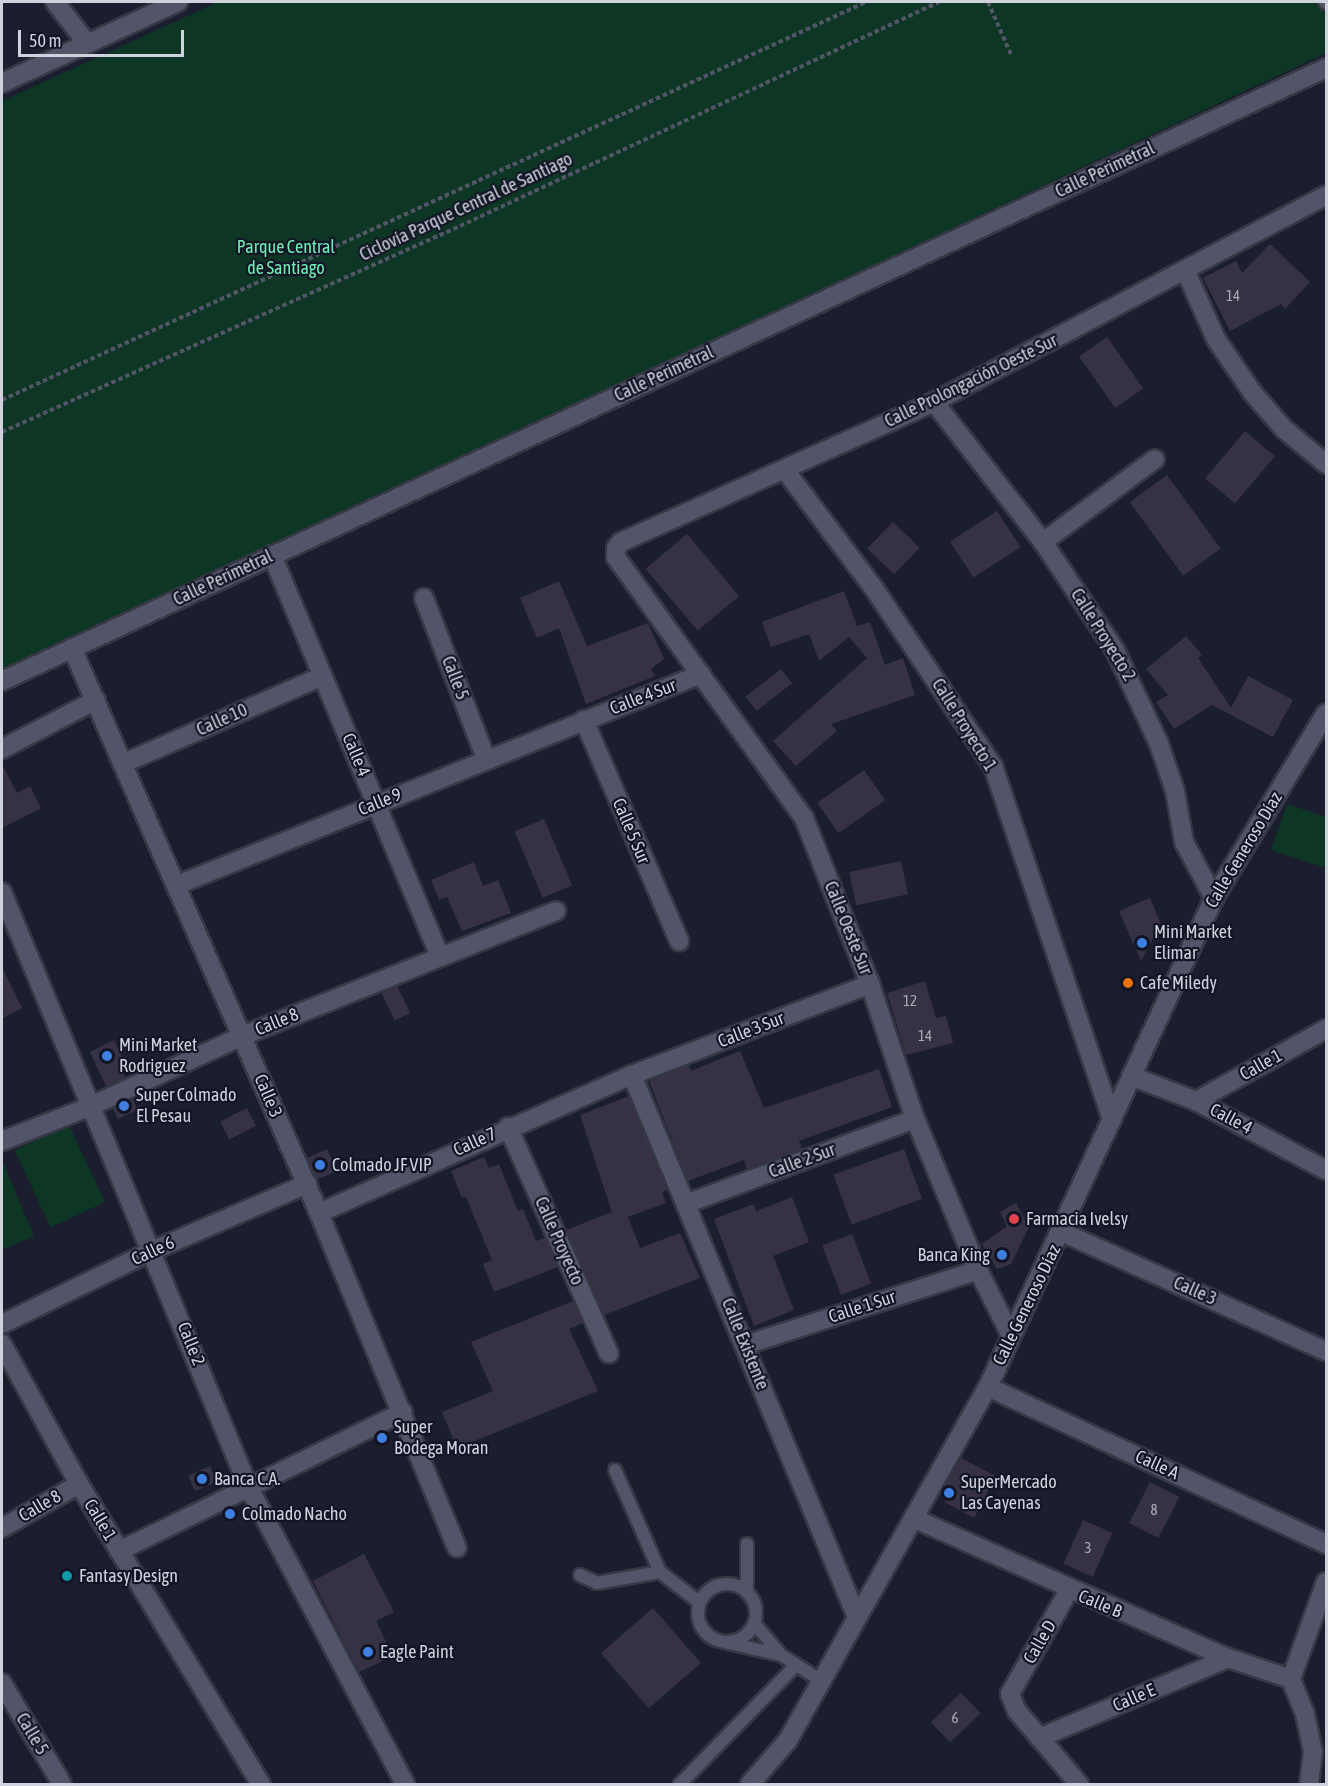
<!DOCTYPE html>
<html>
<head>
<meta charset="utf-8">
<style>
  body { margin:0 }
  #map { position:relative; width:1328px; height:1786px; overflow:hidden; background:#1b1e2f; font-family:"Asap Condensed",sans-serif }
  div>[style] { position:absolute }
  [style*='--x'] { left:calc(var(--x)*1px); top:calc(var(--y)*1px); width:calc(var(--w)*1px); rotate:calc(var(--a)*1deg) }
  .green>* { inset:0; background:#0d3624; transform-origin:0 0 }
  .building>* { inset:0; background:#363244; transform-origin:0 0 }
  .path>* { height:4px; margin-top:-2px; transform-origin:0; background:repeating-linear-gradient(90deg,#525565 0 4.5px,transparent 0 7.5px) }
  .roads { filter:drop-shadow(2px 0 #363846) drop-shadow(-2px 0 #363846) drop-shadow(0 2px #363846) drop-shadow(0 -2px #363846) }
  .lane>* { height:12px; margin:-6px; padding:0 6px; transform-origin:6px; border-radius:6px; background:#525569 }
  .lane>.ring { margin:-6px; padding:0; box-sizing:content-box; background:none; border:12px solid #525569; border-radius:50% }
  .street>* { height:18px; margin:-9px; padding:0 9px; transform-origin:9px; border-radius:9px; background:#525569 }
  .dots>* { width:16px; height:16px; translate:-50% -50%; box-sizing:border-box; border:3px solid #121525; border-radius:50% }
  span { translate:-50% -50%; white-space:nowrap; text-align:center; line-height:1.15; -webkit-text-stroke:4.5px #121525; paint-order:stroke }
  .number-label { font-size:15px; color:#a9aab7 }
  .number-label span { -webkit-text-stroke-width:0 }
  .street-label { font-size:18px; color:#cfd2dd }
  .park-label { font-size:18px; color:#6ef2b7 }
  .poi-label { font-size:18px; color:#cfd2dd }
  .left { translate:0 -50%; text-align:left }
  .right { translate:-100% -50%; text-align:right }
  .frame { position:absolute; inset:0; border:3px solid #cfd2dd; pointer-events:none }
  .scale { position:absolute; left:18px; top:30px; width:166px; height:27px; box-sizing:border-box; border:3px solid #cfd2dd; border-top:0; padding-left:8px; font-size:18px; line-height:21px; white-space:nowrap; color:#cfd2dd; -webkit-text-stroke:4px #121525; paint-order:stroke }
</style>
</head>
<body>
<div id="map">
  <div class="green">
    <i style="clip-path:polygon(218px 2px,1326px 2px,1326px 53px,2px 674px,2px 101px)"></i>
    <i style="clip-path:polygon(1287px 804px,1326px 817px,1326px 868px,1271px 850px)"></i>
    <i style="left:69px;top:1125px;width:85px;height:60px;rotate:65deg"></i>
    <i style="clip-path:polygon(2px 1160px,34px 1236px,2px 1250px)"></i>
  </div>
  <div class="building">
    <i style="clip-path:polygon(1270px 244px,1310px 282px,1285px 309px,1281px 304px,1230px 331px,1203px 278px,1236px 261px,1242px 273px)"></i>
    <i style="left:1107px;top:337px;width:63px;height:34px;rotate:55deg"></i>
    <i style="left:1245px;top:431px;width:39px;height:62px;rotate:40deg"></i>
    <i style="left:1167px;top:475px;width:91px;height:46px;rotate:54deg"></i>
    <i style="left:997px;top:511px;width:43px;height:56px;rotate:57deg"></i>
    <i style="left:893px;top:522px;width:37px;height:37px;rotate:44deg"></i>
    <i style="left:687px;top:534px;width:81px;height:54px;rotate:50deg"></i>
    <i style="clip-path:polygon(559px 581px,587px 646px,648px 623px,664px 659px,651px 669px,655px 676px,586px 704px,559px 628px,537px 638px,520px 598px)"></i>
    <i style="clip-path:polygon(844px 591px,857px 626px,870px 622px,885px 665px,903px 658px,915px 695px,831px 724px,837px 731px,796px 766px,773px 741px,867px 658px,849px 637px,819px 661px,809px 634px,771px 647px,762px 622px)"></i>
    <i style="clip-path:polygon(1186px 636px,1202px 655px,1198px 658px,1231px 708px,1248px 676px,1293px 700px,1273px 737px,1212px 705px,1174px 729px,1156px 702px,1168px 695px,1146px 669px)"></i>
    <i style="left:781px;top:669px;width:18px;height:45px;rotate:52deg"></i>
    <i style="clip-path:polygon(2px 764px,17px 793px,30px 786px,41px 808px,2px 828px)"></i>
    <i style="left:864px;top:770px;width:37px;height:57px;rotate:55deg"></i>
    <i style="left:544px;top:819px;width:72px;height:32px;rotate:67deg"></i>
    <i style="left:901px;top:861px;width:34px;height:53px;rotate:78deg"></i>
    <i style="clip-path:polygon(474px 862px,483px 886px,498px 880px,511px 913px,462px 931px,447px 897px,439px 900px,431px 880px)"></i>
    <i style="clip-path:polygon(1150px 898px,1161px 924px,1141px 961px,1119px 911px)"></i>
    <i style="clip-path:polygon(2px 967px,22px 1008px,2px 1019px)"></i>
    <i style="clip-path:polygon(925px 981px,936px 1018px,946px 1016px,953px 1043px,906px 1055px,887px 993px)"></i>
    <i style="left:397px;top:986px;width:30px;height:17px;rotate:64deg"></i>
    <i style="clip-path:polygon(114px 1040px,124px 1061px,120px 1063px,125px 1078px,106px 1086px,90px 1052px)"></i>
    <i style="clip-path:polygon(740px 1051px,764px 1108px,879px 1069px,892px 1107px,799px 1141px,802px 1149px,747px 1169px,744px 1160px,688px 1181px,649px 1081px,689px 1065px,691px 1071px)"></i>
    <i style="clip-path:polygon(629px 1096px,667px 1190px,662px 1192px,666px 1203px,628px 1217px,640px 1248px,680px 1233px,700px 1278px,604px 1315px,566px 1230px,612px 1212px,580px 1115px)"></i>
    <i style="left:133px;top:1099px;width:12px;height:22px;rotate:66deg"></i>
    <i style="left:247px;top:1108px;width:20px;height:30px;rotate:63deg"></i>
    <i style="left:327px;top:1149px;width:24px;height:22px;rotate:66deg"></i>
    <i style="left:904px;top:1149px;width:53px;height:75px;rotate:70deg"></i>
    <i style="clip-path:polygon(484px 1157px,489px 1168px,499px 1164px,518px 1211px,523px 1209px,536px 1241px,545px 1238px,558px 1267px,494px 1292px,483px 1264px,492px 1260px,466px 1197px,462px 1198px,451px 1171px)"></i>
    <i style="clip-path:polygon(792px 1197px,809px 1242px,773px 1256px,794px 1310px,754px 1326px,714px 1219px,754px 1204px,756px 1211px)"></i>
    <i style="clip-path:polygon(1016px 1203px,1029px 1227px,1011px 1264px,997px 1269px,982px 1244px,1007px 1226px,1000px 1212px)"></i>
    <i style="left:852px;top:1234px;width:53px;height:32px;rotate:69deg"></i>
    <i style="clip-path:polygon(573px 1301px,583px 1323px,569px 1329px,598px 1391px,457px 1448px,442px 1412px,493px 1391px,471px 1342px)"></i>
    <i style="clip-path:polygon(961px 1458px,996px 1476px,974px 1518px,946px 1503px,941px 1493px)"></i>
    <i style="left:210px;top:1466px;width:17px;height:24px;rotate:66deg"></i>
    <i style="left:1150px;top:1482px;width:33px;height:46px;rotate:27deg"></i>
    <i style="left:1083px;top:1520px;width:32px;height:48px;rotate:24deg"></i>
    <i style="clip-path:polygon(364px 1554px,394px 1612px,376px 1621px,393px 1656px,359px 1672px,313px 1581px)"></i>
    <i style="left:653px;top:1608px;width:73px;height:69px;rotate:49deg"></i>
    <i style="left:961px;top:1693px;width:28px;height:42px;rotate:46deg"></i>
  </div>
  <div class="path">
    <i style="--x:988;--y:2;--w:60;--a:66.4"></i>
    <i style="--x:2;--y:400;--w:951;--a:-24.73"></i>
    <i style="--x:2;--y:432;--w:502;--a:-24.22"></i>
    <i style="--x:460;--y:226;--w:529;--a:-25.06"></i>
  </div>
  <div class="roads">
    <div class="lane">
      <i style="--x:1325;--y:2;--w:1;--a:45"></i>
      <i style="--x:615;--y:1470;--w:111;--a:66.2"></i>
      <i style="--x:580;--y:1575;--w:19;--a:25"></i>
      <i style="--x:597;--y:1583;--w:64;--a:-9.9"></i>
      <i style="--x:660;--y:1572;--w:49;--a:37.6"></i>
      <i class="ring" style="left:698px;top:1584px;width:46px;height:46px"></i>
      <i style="--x:747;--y:1592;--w:48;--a:-90"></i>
      <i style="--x:754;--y:1623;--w:42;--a:49.8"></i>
      <i style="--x:728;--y:1643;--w:54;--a:12.8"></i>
      <i style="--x:781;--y:1655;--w:50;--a:32.7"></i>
      <i style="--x:680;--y:1784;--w:166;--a:-45.7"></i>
    </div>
    <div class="street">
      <i style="--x:55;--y:2;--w:51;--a:52.2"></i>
      <i style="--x:2;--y:83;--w:194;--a:-24.7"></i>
      <i style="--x:1186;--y:272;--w:73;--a:65.9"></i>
      <i style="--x:1216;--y:339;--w:64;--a:55.8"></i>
      <i style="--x:1252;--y:392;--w:49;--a:49.1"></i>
      <i style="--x:1284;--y:429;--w:55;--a:39.8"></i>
      <i style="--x:934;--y:402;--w:177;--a:52.1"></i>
      <i style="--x:1043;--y:542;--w:130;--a:56.3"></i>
      <i style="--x:1115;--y:650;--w:104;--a:64.9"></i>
      <i style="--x:1159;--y:744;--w:50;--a:71.2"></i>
      <i style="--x:1175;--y:791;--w:52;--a:80"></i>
      <i style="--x:1184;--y:842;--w:64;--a:61.8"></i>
      <i style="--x:785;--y:470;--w:146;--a:53.1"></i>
      <i style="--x:873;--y:587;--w:216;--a:56.2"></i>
      <i style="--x:993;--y:766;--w:369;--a:71.4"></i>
      <i style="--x:1043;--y:542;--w:139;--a:-36.5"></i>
      <i style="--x:272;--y:555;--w:435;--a:67.3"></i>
      <i style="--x:424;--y:598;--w:173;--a:68.9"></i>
      <i style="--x:72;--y:648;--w:617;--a:66.39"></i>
      <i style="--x:319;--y:1213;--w:362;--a:67.6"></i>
      <i style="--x:2;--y:681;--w:1459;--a:-24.84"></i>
      <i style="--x:584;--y:720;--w:241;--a:66.7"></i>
      <i style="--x:2;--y:749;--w:106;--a:-27.5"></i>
      <i style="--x:122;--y:764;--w:219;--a:-23.7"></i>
      <i style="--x:177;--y:885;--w:565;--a:-21.93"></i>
      <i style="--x:2;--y:892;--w:643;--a:67.5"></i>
      <i style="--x:248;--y:1486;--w:337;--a:62.2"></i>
      <i style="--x:632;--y:1075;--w:585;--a:67.47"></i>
      <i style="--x:1131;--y:1076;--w:70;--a:21"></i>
      <i style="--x:1196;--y:1101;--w:147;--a:28"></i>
      <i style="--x:1196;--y:1101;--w:149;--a:-29"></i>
      <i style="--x:508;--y:1127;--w:248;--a:66"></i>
      <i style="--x:2;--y:1141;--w:93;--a:-21.3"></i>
      <i style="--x:89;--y:1107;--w:169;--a:-24.9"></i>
      <i style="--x:242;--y:1036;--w:338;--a:-21.7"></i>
      <i style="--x:688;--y:1203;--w:242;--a:-20.3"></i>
      <i style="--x:319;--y:1213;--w:342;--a:-23.8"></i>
      <i style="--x:632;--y:1075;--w:255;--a:-20.9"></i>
      <i style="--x:1062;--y:1232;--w:290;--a:24.3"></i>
      <i style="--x:2;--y:1324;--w:169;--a:-26"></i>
      <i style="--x:154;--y:1250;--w:167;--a:-23.3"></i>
      <i style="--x:1011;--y:1336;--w:74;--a:-116.6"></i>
      <i style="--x:978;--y:1270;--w:164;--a:-112.6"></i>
      <i style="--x:915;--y:1119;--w:142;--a:-108.4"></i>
      <i style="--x:870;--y:984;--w:179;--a:-111.7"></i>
      <i style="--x:804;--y:818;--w:322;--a:-125.8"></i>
      <i style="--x:616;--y:557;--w:9;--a:-90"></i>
      <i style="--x:616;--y:548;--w:8;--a:-50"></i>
      <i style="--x:621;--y:542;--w:343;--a:-24.1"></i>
      <i style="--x:934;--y:402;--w:443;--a:-27.8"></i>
      <i style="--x:2;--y:1344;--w:160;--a:61.2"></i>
      <i style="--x:79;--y:1484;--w:351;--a:58.8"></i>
      <i style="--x:745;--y:1345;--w:245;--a:-17.8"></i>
      <i style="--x:988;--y:1387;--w:373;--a:24.9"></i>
      <i style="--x:913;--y:1518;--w:345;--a:24"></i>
      <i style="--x:1228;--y:1658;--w:66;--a:18.4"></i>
      <i style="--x:2;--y:1528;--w:89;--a:-29.7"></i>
      <i style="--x:119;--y:1551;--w:316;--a:-26.1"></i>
      <i style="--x:1069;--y:1590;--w:120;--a:119.6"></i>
      <i style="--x:1010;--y:1694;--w:18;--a:68"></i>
      <i style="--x:1017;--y:1711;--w:96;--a:49.7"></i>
      <i style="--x:2;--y:1683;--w:117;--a:59.3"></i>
      <i style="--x:1039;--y:1738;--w:205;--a:-22.9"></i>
      <i style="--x:750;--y:1784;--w:58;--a:-49.2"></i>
      <i style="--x:788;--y:1740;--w:406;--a:-60.5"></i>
      <i style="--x:988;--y:1387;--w:539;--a:-65.2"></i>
      <i style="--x:1214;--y:898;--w:216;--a:-58.8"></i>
      <i style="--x:1309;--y:1784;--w:32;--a:-83"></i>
      <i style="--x:1313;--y:1752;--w:39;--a:-102"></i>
      <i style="--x:1305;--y:1714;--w:38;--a:-112"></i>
      <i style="--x:1291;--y:1679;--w:103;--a:-70.2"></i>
    </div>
  </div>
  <div class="dots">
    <i style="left:1142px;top:943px;background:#3f7fe0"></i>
    <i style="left:1128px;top:983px;background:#e8710a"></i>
    <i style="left:107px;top:1056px;background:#3f7fe0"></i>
    <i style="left:124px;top:1106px;background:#3f7fe0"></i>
    <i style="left:320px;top:1165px;background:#3f7fe0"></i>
    <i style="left:1014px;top:1219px;background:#e0444e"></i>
    <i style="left:1002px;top:1255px;background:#3f7fe0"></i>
    <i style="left:382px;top:1438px;background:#3f7fe0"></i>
    <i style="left:202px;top:1479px;background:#3f7fe0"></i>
    <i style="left:949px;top:1493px;background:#3f7fe0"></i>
    <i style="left:230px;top:1514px;background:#3f7fe0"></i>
    <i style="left:67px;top:1576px;background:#0f9aa8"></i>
    <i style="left:368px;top:1652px;background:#3f7fe0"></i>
  </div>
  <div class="number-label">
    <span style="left:1233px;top:296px">14</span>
    <span style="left:910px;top:1001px">12</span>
    <span style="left:925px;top:1036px">14</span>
    <span style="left:1154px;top:1510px">8</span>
    <span style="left:1088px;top:1548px">3</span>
    <span style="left:955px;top:1718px">6</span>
  </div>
  <div class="street-label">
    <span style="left:1105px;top:170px;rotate:-25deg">Calle Perimetral</span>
    <span style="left:466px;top:207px;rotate:-25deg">Ciclovía Parque Central de Santiago</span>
    <span style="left:664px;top:374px;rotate:-25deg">Calle Perimetral</span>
    <span style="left:971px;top:381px;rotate:-26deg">Calle Prolongación Oeste Sur</span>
    <span style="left:223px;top:578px;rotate:-25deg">Calle Perimetral</span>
    <span style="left:1103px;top:635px;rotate:58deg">Calle Proyecto 2</span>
    <span style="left:455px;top:678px;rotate:69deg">Calle 5</span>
    <span style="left:643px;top:697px;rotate:-21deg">Calle 4 Sur</span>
    <span style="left:222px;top:720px;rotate:-24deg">Calle 10</span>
    <span style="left:964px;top:725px;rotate:58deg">Calle Proyecto 1</span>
    <span style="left:356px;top:755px;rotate:67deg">Calle 4</span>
    <span style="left:380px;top:802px;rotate:-22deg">Calle 9</span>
    <span style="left:631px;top:831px;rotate:67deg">Calle 5 Sur</span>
    <span style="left:1244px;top:850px;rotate:-59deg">Calle Generoso Díaz</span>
    <span style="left:848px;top:928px;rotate:68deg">Calle Oeste Sur</span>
    <span style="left:277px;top:1022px;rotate:-22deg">Calle 8</span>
    <span style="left:751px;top:1030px;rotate:-21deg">Calle 3 Sur</span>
    <span style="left:1261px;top:1065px;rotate:-29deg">Calle 1</span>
    <span style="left:268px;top:1096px;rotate:67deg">Calle 3</span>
    <span style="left:1231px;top:1119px;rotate:28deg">Calle 4</span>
    <span style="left:475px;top:1142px;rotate:-24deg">Calle 7</span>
    <span style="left:802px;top:1161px;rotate:-20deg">Calle 2 Sur</span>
    <span style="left:559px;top:1241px;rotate:66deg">Calle Proyecto</span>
    <span style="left:153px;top:1251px;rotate:-25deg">Calle 6</span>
    <span style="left:1195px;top:1291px;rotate:24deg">Calle 3</span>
    <span style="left:1027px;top:1305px;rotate:-64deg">Calle Generoso Díaz</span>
    <span style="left:862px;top:1307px;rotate:-18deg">Calle 1 Sur</span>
    <span style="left:191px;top:1344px;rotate:68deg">Calle 2</span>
    <span style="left:745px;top:1344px;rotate:68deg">Calle Existente</span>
    <span style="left:1157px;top:1465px;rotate:25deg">Calle A</span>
    <span style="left:40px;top:1506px;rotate:-30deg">Calle 8</span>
    <span style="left:100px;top:1520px;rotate:59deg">Calle 1</span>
    <span style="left:1100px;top:1604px;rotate:23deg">Calle B</span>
    <span style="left:1040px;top:1642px;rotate:-60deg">Calle D</span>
    <span style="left:1134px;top:1698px;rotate:-23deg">Calle E</span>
    <span style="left:32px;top:1734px;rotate:59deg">Calle 5</span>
  </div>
  <div class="park-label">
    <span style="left:286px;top:258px">Parque Central<br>de Santiago</span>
  </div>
  <div class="poi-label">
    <span class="left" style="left:1154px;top:943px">Mini Market<br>Elimar</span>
    <span class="left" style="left:1140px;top:983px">Cafe Miledy</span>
    <span class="left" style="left:119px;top:1056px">Mini Market<br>Rodriguez</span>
    <span class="left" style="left:136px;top:1106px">Super Colmado<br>El Pesau</span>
    <span class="left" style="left:332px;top:1165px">Colmado JF VIP</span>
    <span class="left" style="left:1026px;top:1219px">Farmacia Ivelsy</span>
    <span class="right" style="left:990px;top:1255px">Banca King</span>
    <span class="left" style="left:394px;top:1438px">Super<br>Bodega Moran</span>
    <span class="left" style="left:214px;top:1479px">Banca C.A.</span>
    <span class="left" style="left:961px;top:1493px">SuperMercado<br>Las Cayenas</span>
    <span class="left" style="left:242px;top:1514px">Colmado Nacho</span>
    <span class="left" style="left:79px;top:1576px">Fantasy Design</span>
    <span class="left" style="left:380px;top:1652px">Eagle Paint</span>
  </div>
  <div class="frame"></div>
  <div class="scale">50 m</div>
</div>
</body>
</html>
